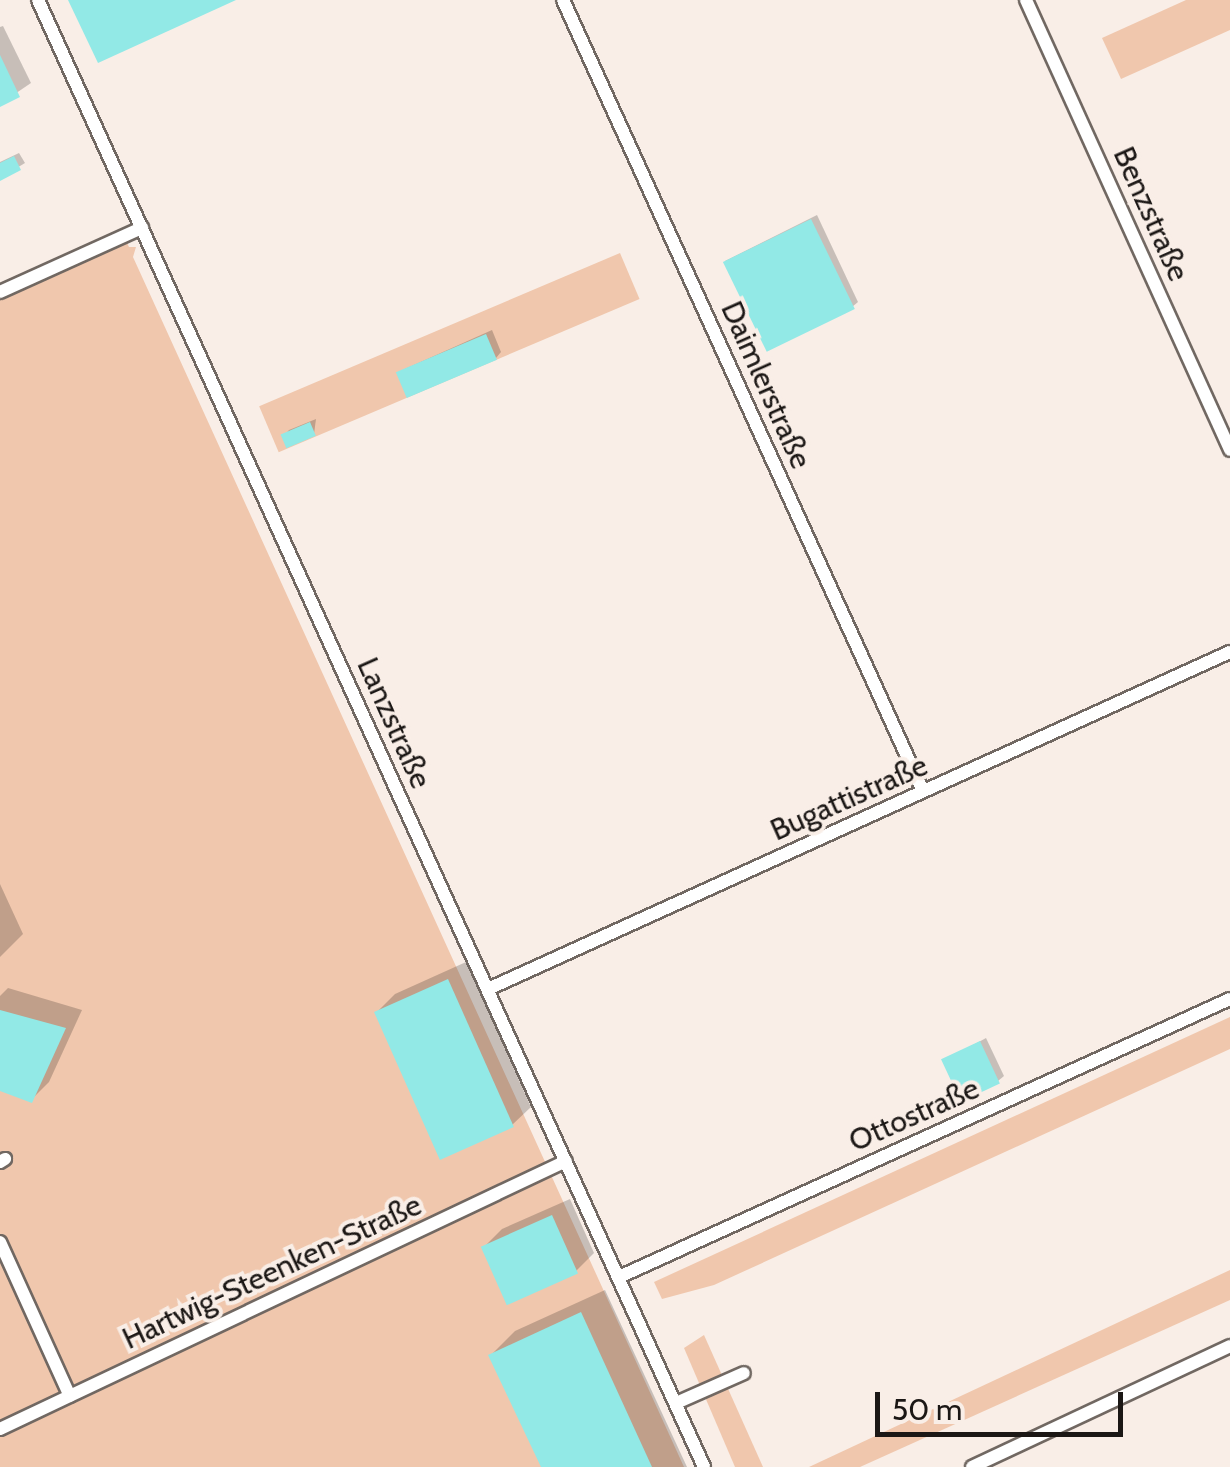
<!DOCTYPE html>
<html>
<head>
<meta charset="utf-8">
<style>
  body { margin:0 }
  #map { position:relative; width:1230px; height:1467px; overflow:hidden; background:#f9eee7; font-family:Cabin,sans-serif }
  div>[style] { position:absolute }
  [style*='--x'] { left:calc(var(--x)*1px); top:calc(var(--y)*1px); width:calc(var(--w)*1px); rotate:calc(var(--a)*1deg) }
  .green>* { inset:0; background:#f0c7ad; transform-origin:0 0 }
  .shadow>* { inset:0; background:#0003 }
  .building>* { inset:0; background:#92e9e6; transform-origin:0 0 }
  .roads { filter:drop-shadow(2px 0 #716862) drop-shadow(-2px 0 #716862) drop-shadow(0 2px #716862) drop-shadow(0 -2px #716862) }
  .service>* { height:12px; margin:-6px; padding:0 6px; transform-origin:6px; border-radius:6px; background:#fff }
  span { translate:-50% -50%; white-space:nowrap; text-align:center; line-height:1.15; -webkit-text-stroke:8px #f9eee7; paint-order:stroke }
  .street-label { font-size:30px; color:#1b1715 }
  .scale { position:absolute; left:875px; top:1392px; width:248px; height:45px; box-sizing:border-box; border:5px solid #1b1715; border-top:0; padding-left:12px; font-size:30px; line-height:35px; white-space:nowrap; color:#1b1715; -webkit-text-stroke:8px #f9eee7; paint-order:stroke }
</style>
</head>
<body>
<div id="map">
  <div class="green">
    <i style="clip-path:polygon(1186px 0,1230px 0,1230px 30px,1121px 79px,1102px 38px)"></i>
    <i style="clip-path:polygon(121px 230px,129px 247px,136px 247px,133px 257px,684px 1467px,0 1467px,0 283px)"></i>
    <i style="left:620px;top:253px;width:50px;height:392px;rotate:67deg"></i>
    <i style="clip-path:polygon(1230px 1017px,1230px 1049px,714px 1285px,662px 1299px,654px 1282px)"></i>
    <i style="clip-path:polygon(1230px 1270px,1230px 1300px,860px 1467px,809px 1467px)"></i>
    <i style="clip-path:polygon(704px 1335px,763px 1467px,735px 1467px,684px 1348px)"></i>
  </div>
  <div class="shadow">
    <i style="clip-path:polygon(3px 26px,31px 83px,0 104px,0 27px)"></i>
    <i style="clip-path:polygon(19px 153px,25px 163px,0 178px,0 162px)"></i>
    <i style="clip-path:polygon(817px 215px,858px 302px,852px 307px,725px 261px)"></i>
    <i style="clip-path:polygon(492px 330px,501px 352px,496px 358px,410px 396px,400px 375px,405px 369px)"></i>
    <i style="clip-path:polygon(316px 419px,314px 434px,284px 436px,289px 430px)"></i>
    <i style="clip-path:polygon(0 884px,23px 934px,0 957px)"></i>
    <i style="clip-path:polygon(466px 962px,531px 1107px,512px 1125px,377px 1012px,395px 994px)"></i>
    <i style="clip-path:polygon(8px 988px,82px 1010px,49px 1082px,31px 1100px,0 1089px,0 996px)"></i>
    <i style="clip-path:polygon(986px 1038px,1004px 1076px,998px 1081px,944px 1061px)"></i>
    <i style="clip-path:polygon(570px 1199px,594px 1253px,576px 1271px,484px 1247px,502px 1229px)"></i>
    <i style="clip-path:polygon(605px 1290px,687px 1467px,543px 1467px,491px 1355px,515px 1331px)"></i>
  </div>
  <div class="building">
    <i style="clip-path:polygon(68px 0,236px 0,98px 63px)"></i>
    <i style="clip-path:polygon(0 55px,20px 97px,0 107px)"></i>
    <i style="clip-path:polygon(14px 156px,21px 170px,0 181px,0 163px)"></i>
    <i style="left:811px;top:219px;width:100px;height:98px;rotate:64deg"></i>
    <i style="left:486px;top:334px;width:28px;height:98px;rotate:67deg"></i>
    <i style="left:310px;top:422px;width:15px;height:32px;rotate:67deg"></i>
    <i style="left:448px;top:979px;width:162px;height:81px;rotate:66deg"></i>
    <i style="clip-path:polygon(0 1010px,66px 1028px,32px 1103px,0 1091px)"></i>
    <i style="left:980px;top:1041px;width:47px;height:43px;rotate:65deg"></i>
    <i style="left:552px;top:1215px;width:64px;height:78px;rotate:66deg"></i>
    <i style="clip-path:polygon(581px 1312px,652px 1467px,541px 1467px,488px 1355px)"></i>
  </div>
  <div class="roads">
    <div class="service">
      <i style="--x:38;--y:0;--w:1611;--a:65.58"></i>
      <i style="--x:563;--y:0;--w:869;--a:65.53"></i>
      <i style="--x:1026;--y:0;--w:494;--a:65.6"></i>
      <i style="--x:0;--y:292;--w:156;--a:-24.3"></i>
      <i style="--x:488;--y:989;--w:815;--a:-24.43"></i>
      <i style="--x:0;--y:1162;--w:6;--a:-31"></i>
      <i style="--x:0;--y:1242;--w:169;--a:65.6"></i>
      <i style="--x:619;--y:1277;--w:671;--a:-24.47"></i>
      <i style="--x:676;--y:1403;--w:74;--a:-23.8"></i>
      <i style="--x:0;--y:1429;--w:626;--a:-25.34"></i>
      <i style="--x:972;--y:1467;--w:285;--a:-25.1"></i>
    </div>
  </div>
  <div class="street-label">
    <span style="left:1151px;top:214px;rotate:66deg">Benzstraße</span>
    <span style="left:766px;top:385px;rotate:66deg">Daimlerstraße</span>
    <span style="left:394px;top:723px;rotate:66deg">Lanzstraße</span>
    <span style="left:849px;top:798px;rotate:-24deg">Bugattistraße</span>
    <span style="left:914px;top:1115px;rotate:-24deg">Ottostraße</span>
    <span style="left:272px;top:1272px;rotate:-25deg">Hartwig-Steenken-Straße</span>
  </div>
  <div class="scale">50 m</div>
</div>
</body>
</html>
